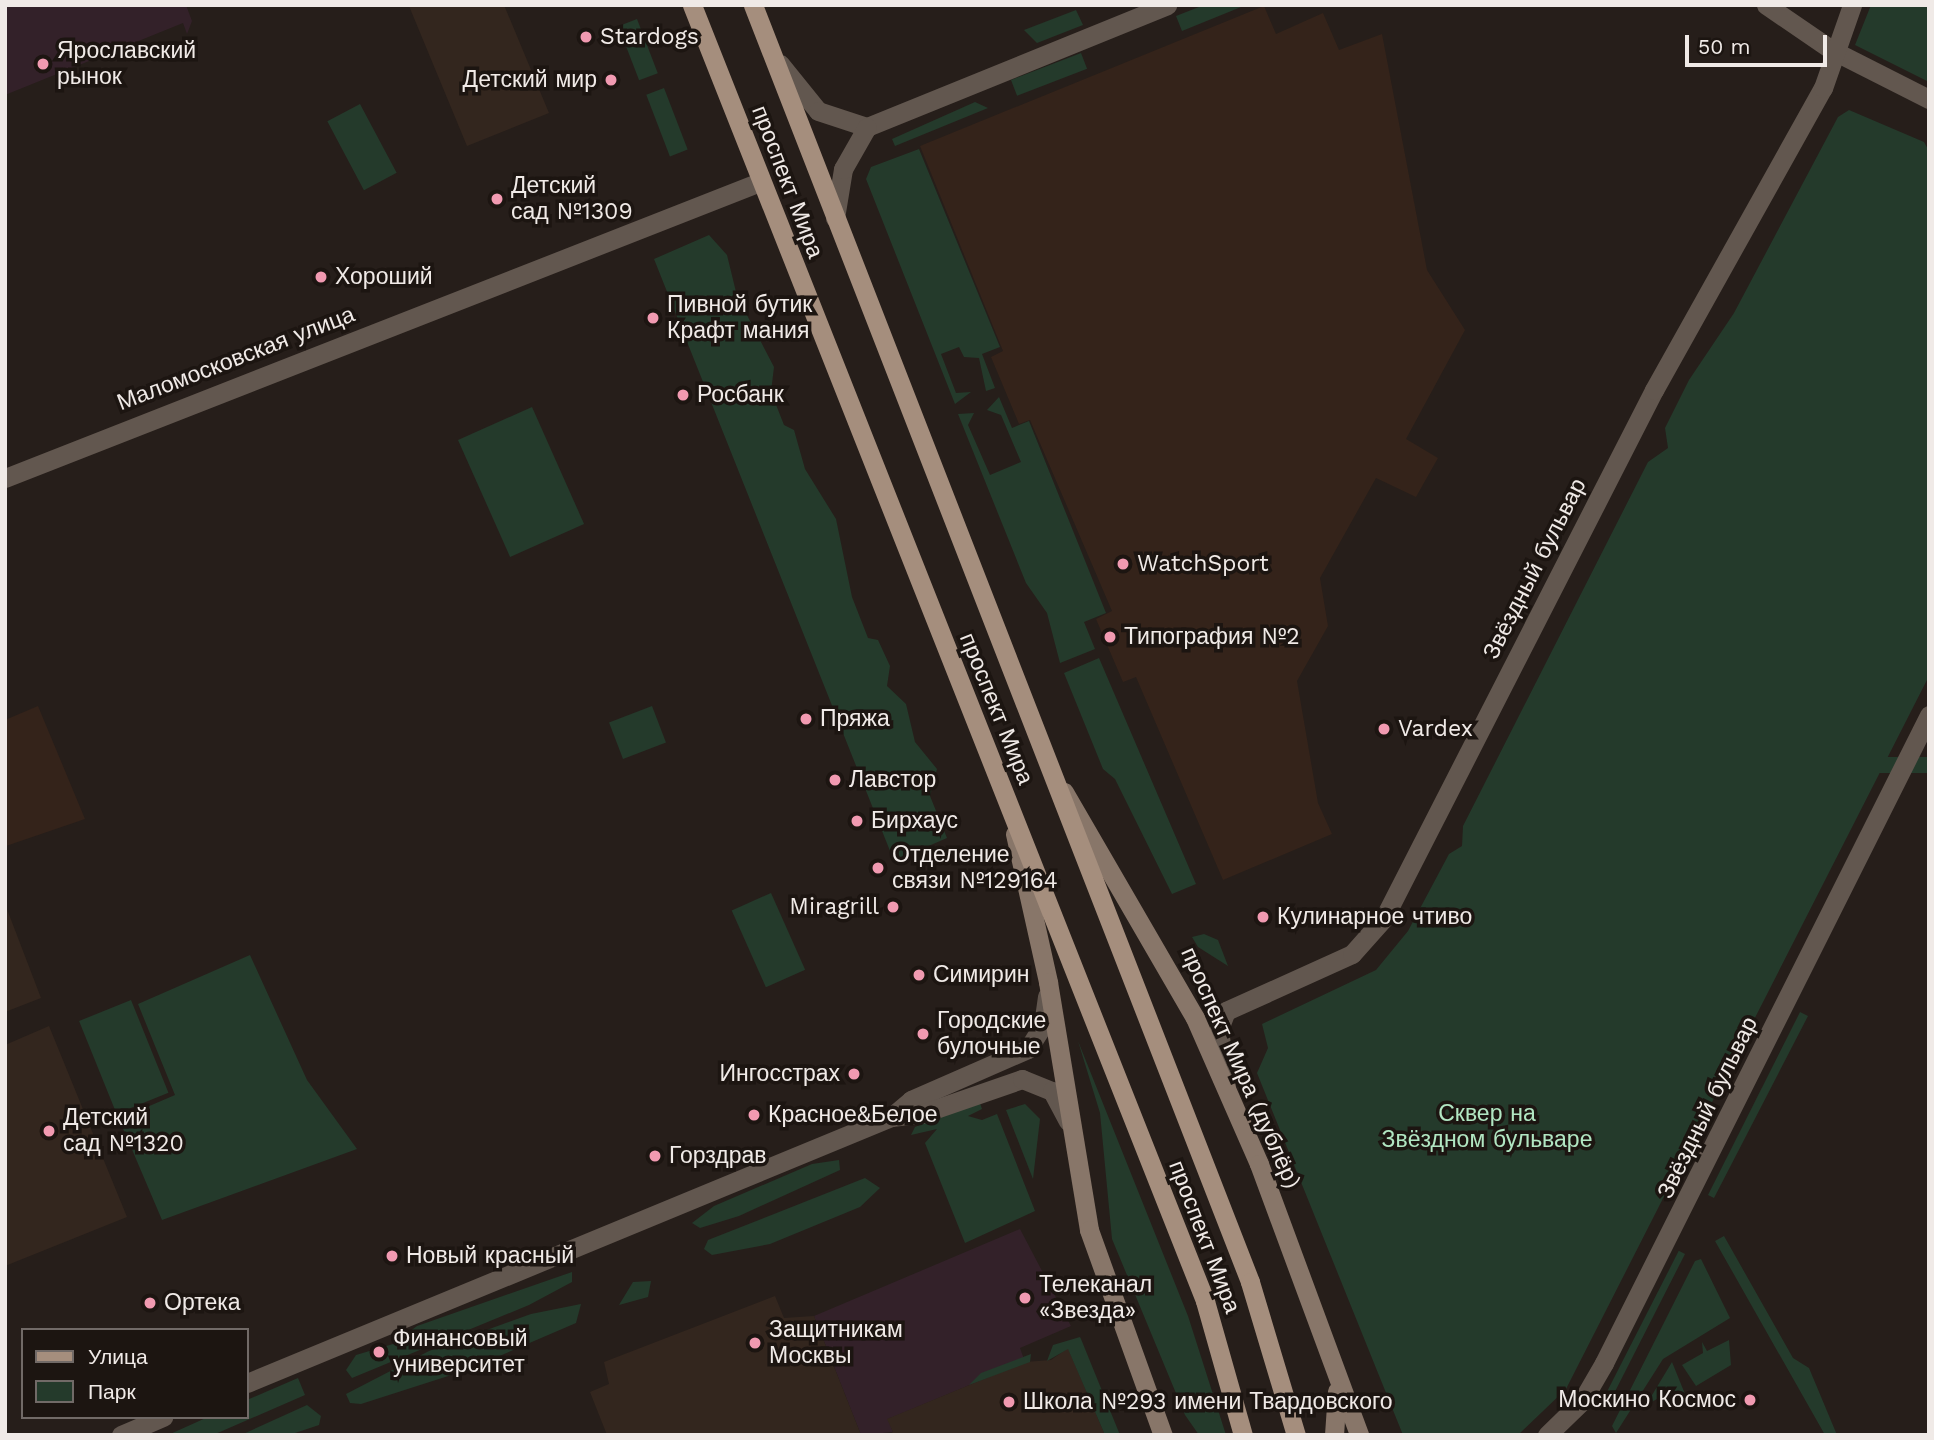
<!DOCTYPE html>
<html>
<head>
<meta charset="utf-8">
<style>
  body { margin:0 }
  #map { position:relative; width:1934px; height:1440px; overflow:hidden; background:#261e1a; font-family:"Work Sans",sans-serif }
  div>[style] { position:absolute }
  [style*='--x'] { left:calc(var(--x)*1px); top:calc(var(--y)*1px); width:calc(var(--w)*1px); rotate:calc(var(--a)*1deg) }
  .commercial>* { inset:0; background:#332129 }
  .industrial>* { inset:0; background:#34231a }
  .built>* { inset:0; background:#33261e }
  .green>* { inset:0; background:#243a2b; transform-origin:0 0 }
  .minor>* { height:19px; margin:-9.5px; padding:0 9.5px; transform-origin:9.5px; border-radius:9.5px; background:#62574f }
  .tertiary>* { height:19px; margin:-9.5px; padding:0 9.5px; transform-origin:9.5px; border-radius:9.5px; background:#62574f }
  .secondary>* { height:19px; margin:-9.5px; padding:0 9.5px; transform-origin:9.5px; border-radius:9.5px; background:#887669 }
  .primary>* { height:19px; margin:-9.5px; padding:0 9.5px; transform-origin:9.5px; border-radius:9.5px; background:#a58e7d }
  .dots>* { width:19px; height:19px; translate:-50% -50%; box-sizing:border-box; border:4px solid #1c1511; border-radius:50% }
  span { translate:-50% -50%; white-space:nowrap; text-align:center; line-height:1.15; -webkit-text-stroke:7px #1c1511; paint-order:stroke }
  .poi-label { font-size:23px; color:#f0eae7 }
  .left { translate:0 -50%; text-align:left }
  .right { translate:-100% -50%; text-align:right }
  .street-label { font-size:23px; color:#f0eae7 }
  .park-label { font-size:23px; color:#b1e6c2 }
  .frame { position:absolute; inset:0; border:7px solid #f0eae7; pointer-events:none }
  .legend { position:absolute; left:21px; top:1328px; width:228px; height:91px; box-sizing:border-box; background:#1c1511; border:2px solid #716a67; margin:0; padding:9px 12px; list-style:none; font-size:21px; color:#f0eae7 }
  .legend li { display:flex; align-items:center; gap:14px; height:35px }
  .legend b { width:35px; border:2px solid #716a67 }
  .scale { position:absolute; left:1685px; top:35px; width:142px; height:32px; box-sizing:border-box; border:4px solid #f0eae7; border-top:0; padding-left:9px; font-size:21px; line-height:24px; white-space:nowrap; color:#f0eae7; -webkit-text-stroke:5px #1c1511; paint-order:stroke }
</style>
</head>
<body>
<div id="map">
  <div class="commercial">
    <i style="clip-path:polygon(5px 5px,186px 5px,192px 21px,187px 34px,183px 23px,5px 95px)"></i>
    <i style="clip-path:polygon(1020px 1229px,1071px 1326px,1020px 1348px,1025px 1362px,888px 1419px,893px 1432px,861px 1435px,814px 1316px)"></i>
  </div>
  <div class="industrial">
    <i style="clip-path:polygon(1264px 6px,1276px 34px,1323px 13px,1339px 50px,1382px 34px,1427px 270px,1465px 330px,1406px 439px,1438px 458px,1416px 497px,1376px 478px,1320px 578px,1328px 626px,1297px 681px,1318px 803px,1332px 834px,1223px 880px,1136px 677px,1123px 682px,1096px 619px,1112px 611px,1030px 420px,1019px 424px,991px 357px,1003px 351px,920px 146px)"></i>
    <i style="clip-path:polygon(38px 706px,85px 819px,6px 846px,5px 720px)"></i>
  </div>
  <div class="built">
    <i style="clip-path:polygon(504px 5px,549px 113px,467px 146px,409px 6px)"></i>
    <i style="clip-path:polygon(5px 904px,41px 998px,5px 1012px)"></i>
    <i style="clip-path:polygon(49px 1026px,127px 1217px,5px 1266px,5px 1045px)"></i>
    <i style="clip-path:polygon(775px 1296px,784px 1318px,814px 1316px,861px 1435px,607px 1435px,590px 1392px,609px 1384px,604px 1362px)"></i>
    <i style="clip-path:polygon(1068px 1348px,1105px 1435px,887px 1435px,893px 1432px,887px 1419px,1025px 1362px,1051px 1360px)"></i>
  </div>
  <div class="green">
    <i style="clip-path:polygon(1204px 5px,1246px 5px,1182px 31px,1176px 16px)"></i>
    <i style="clip-path:polygon(1871px 5px,1929px 5px,1929px 82px,1855px 45px)"></i>
    <i style="clip-path:polygon(1076px 10px,1083px 25px,1037px 43px,1024px 30px)"></i>
    <i style="left:637px;top:19px;width:58px;height:20px;rotate:69deg"></i>
    <i style="left:1081px;top:53px;width:17px;height:75px;rotate:69deg"></i>
    <i style="left:664px;top:88px;width:66px;height:19px;rotate:69deg"></i>
    <i style="clip-path:polygon(975px 102px,988px 108px,895px 146px,892px 139px)"></i>
    <i style="left:360px;top:104px;width:78px;height:37px;rotate:62deg"></i>
    <i style="clip-path:polygon(1849px 110px,1924px 142px,1929px 151px,1929px 676px,1566px 1389px,1518px 1435px,1403px 1435px,1257px 1073px,1268px 1048px,1262px 1024px,1376px 970px,1408px 931px,1449px 854px,1462px 846px,1463px 826px,1648px 462px,1668px 448px,1665px 428px,1689px 380px,1734px 313px,1838px 117px)"></i>
    <i style="clip-path:polygon(919px 149px,1000px 347px,982px 354px,995px 388px,986px 391px,979px 358px,964px 357px,959px 347px,941px 354px,956px 393px,971px 392px,955px 404px,866px 179px,871px 167px)"></i>
    <i style="clip-path:polygon(709px 235px,727px 255px,737px 296px,774px 367px,771px 392px,784px 425px,794px 430px,805px 469px,836px 519px,852px 597px,868px 638px,878px 640px,890px 666px,887px 686px,906px 704px,915px 742px,937px 769px,930px 796px,947px 838px,894px 861px,654px 259px)"></i>
    <i style="clip-path:polygon(999px 397px,1012px 428px,1029px 421px,1106px 613px,1084px 622px,1095px 649px,1060px 663px,1047px 613px,1026px 583px,958px 414px,974px 413px,968px 425px,990px 475px,1021px 462px,1001px 415px,987px 410px)"></i>
    <i style="left:532px;top:407px;width:128px;height:81px;rotate:66deg"></i>
    <i style="clip-path:polygon(1099px 658px,1196px 884px,1172px 894px,1115px 779px,1103px 769px,1064px 673px)"></i>
    <i style="left:652px;top:706px;width:39px;height:46px;rotate:69deg"></i>
    <i style="left:1929px;top:757px;width:16px;height:252px;rotate:90deg"></i>
    <i style="left:771px;top:893px;width:84px;height:43px;rotate:66deg"></i>
    <i style="clip-path:polygon(1204px 934px,1218px 940px,1228px 966px,1198px 947px,1192px 937px)"></i>
    <i style="clip-path:polygon(250px 955px,307px 1080px,357px 1149px,162px 1220px,119px 1119px,175px 1095px,138px 1004px)"></i>
    <i style="left:131px;top:1000px;width:100px;height:56px;rotate:68deg"></i>
    <i style="clip-path:polygon(1800px 1012px,1808px 1016px,1714px 1198px,1708px 1195px)"></i>
    <i style="clip-path:polygon(1078px 1041px,1188px 1316px,1226px 1435px,1199px 1435px,1185px 1415px,1112px 1239px,1100px 1113px)"></i>
    <i style="clip-path:polygon(979px 1100px,982px 1109px,968px 1116px,982px 1120px,997px 1114px,1035px 1211px,965px 1243px,925px 1143px,937px 1129px,911px 1135px,915px 1127px)"></i>
    <i style="clip-path:polygon(1025px 1104px,1040px 1119px,1033px 1179px,1006px 1110px)"></i>
    <i style="clip-path:polygon(839px 1160px,840px 1170px,739px 1216px,700px 1228px,692px 1223px,714px 1206px,812px 1164px)"></i>
    <i style="clip-path:polygon(865px 1178px,880px 1188px,860px 1207px,770px 1244px,712px 1255px,704px 1249px,708px 1240px)"></i>
    <i style="clip-path:polygon(1724px 1236px,1793px 1358px,1809px 1368px,1837px 1435px,1825px 1435px,1715px 1241px)"></i>
    <i style="left:1685px;top:1254px;width:157px;height:7px;rotate:117deg"></i>
    <i style="clip-path:polygon(1701px 1259px,1730px 1318px,1663px 1359px,1616px 1433px,1612px 1426px,1695px 1261px)"></i>
    <i style="clip-path:polygon(572px 1272px,572px 1282px,529px 1305px,352px 1378px,346px 1370px,356px 1355px,393px 1344px,417px 1326px)"></i>
    <i style="clip-path:polygon(651px 1281px,648px 1297px,619px 1305px,633px 1282px)"></i>
    <i style="clip-path:polygon(581px 1304px,576px 1323px,467px 1370px,361px 1404px,350px 1403px,346px 1394px,429px 1351px,531px 1314px)"></i>
    <i style="clip-path:polygon(1080px 1337px,1081px 1339px,1120px 1435px,1105px 1435px,1068px 1349px,1047px 1361px,1053px 1345px)"></i>
    <i style="clip-path:polygon(1729px 1340px,1731px 1365px,1696px 1386px,1682px 1365px,1703px 1353px,1702px 1342px,1707px 1351px)"></i>
    <i style="clip-path:polygon(1031px 1354px,1030px 1362px,969px 1385px,981px 1373px)"></i>
    <i style="clip-path:polygon(1672px 1362px,1685px 1394px,1662px 1408px,1657px 1399px,1646px 1405px)"></i>
    <i style="clip-path:polygon(298px 1378px,305px 1395px,213px 1435px,168px 1435px,208px 1417px,247px 1417px,247px 1400px)"></i>
    <i style="clip-path:polygon(307px 1405px,321px 1416px,319px 1425px,289px 1435px,241px 1435px)"></i>
  </div>
  <div class="minor">
    <i style="--x:1766;--y:5;--w:80;--a:34.3"></i>
    <i style="--x:780;--y:64;--w:60;--a:51"></i>
    <i style="--x:818;--y:111;--w:52;--a:18.1"></i>
    <i style="--x:867;--y:127;--w:324;--a:-22.1"></i>
    <i style="--x:835;--y:218;--w:50;--a:-80.7"></i>
    <i style="--x:843;--y:169;--w:48;--a:-60.3"></i>
  </div>
  <div class="tertiary">
    <i style="--x:1832;--y:50;--w:109;--a:26.8"></i>
    <i style="--x:5;--y:478;--w:811;--a:-21.41"></i>
    <i style="--x:1226;--y:1085;--w:56;--a:-97.1"></i>
    <i style="--x:1219;--y:1029;--w:19;--a:-69"></i>
    <i style="--x:1226;--y:1011;--w:138;--a:-24.3"></i>
    <i style="--x:1352;--y:954;--w:48;--a:-48.4"></i>
    <i style="--x:1384;--y:918;--w:593;--a:-62.92"></i>
    <i style="--x:1654;--y:390;--w:346;--a:-60.8"></i>
    <i style="--x:1823;--y:88;--w:88;--a:-70.7"></i>
    <i style="--x:891;--y:1117;--w:26;--a:-40"></i>
    <i style="--x:911;--y:1100;--w:128;--a:-23.6"></i>
    <i style="--x:1028;--y:1049;--w:28;--a:-58"></i>
    <i style="--x:1043;--y:1025;--w:29;--a:-82"></i>
    <i style="--x:247;--y:1383;--w:697;--a:-22.44"></i>
    <i style="--x:891;--y:1117;--w:30;--a:-6"></i>
    <i style="--x:921;--y:1114;--w:107;--a:-19.1"></i>
    <i style="--x:1022;--y:1079;--w:32;--a:22"></i>
    <i style="--x:1052;--y:1091;--w:34;--a:62"></i>
    <i style="--x:121;--y:1435;--w:46;--a:-23.2"></i>
    <i style="--x:1547;--y:1435;--w:49;--a:-44.2"></i>
    <i style="--x:1582;--y:1401;--w:44;--a:-59.9"></i>
    <i style="--x:1604;--y:1363;--w:725;--a:-63.36"></i>
  </div>
  <div class="secondary">
    <i style="--x:1064;--y:792;--w:261;--a:59.9"></i>
    <i style="--x:1195;--y:1018;--w:159;--a:66.3"></i>
    <i style="--x:1259;--y:1164;--w:289;--a:69.7"></i>
    <i style="--x:1015;--y:834;--w:152;--a:77.4"></i>
    <i style="--x:1048;--y:982;--w:251;--a:80.6"></i>
    <i style="--x:1089;--y:1230;--w:218;--a:70.2"></i>
    <i style="--x:1334;--y:1435;--w:44;--a:-86.1"></i>
  </div>
  <div class="primary">
    <i style="--x:692;--y:5;--w:1394;--a:68.4"></i>
    <i style="--x:1205;--y:1301;--w:139;--a:74.2"></i>
    <i style="--x:753;--y:5;--w:1370;--a:68.73"></i>
    <i style="--x:1250;--y:1282;--w:160;--a:73.3"></i>
  </div>
  <div class="dots">
    <i style="left:586px;top:37px;background:#f19ab1"></i>
    <i style="left:43px;top:64px;background:#f19ab1"></i>
    <i style="left:611px;top:80px;background:#f19ab1"></i>
    <i style="left:497px;top:199px;background:#f19ab1"></i>
    <i style="left:321px;top:277px;background:#f19ab1"></i>
    <i style="left:653px;top:318px;background:#f19ab1"></i>
    <i style="left:683px;top:395px;background:#f19ab1"></i>
    <i style="left:1123px;top:564px;background:#f19ab1"></i>
    <i style="left:1110px;top:637px;background:#f19ab1"></i>
    <i style="left:806px;top:719px;background:#f19ab1"></i>
    <i style="left:1384px;top:729px;background:#f19ab1"></i>
    <i style="left:835px;top:780px;background:#f19ab1"></i>
    <i style="left:857px;top:821px;background:#f19ab1"></i>
    <i style="left:878px;top:868px;background:#f19ab1"></i>
    <i style="left:893px;top:907px;background:#f19ab1"></i>
    <i style="left:1263px;top:917px;background:#f19ab1"></i>
    <i style="left:919px;top:975px;background:#f19ab1"></i>
    <i style="left:923px;top:1034px;background:#f19ab1"></i>
    <i style="left:854px;top:1074px;background:#f19ab1"></i>
    <i style="left:754px;top:1115px;background:#f19ab1"></i>
    <i style="left:49px;top:1131px;background:#f19ab1"></i>
    <i style="left:655px;top:1156px;background:#f19ab1"></i>
    <i style="left:392px;top:1256px;background:#f19ab1"></i>
    <i style="left:1025px;top:1298px;background:#f19ab1"></i>
    <i style="left:150px;top:1303px;background:#f19ab1"></i>
    <i style="left:755px;top:1343px;background:#f19ab1"></i>
    <i style="left:379px;top:1352px;background:#f19ab1"></i>
    <i style="left:1750px;top:1400px;background:#f19ab1"></i>
    <i style="left:1009px;top:1402px;background:#f19ab1"></i>
  </div>
  <div class="poi-label">
    <span class="left" style="left:600px;top:37px">Stardogs</span>
    <span class="left" style="left:57px;top:64px">Ярославский<br>рынок</span>
    <span class="right" style="left:597px;top:80px">Детский мир</span>
    <span class="left" style="left:511px;top:199px">Детский<br>сад №1309</span>
    <span class="left" style="left:335px;top:277px">Хороший</span>
    <span class="left" style="left:667px;top:318px">Пивной бутик<br>Крафт мания</span>
    <span class="left" style="left:697px;top:395px">Росбанк</span>
    <span class="left" style="left:1137px;top:564px">WatchSport</span>
    <span class="left" style="left:1124px;top:637px">Типография №2</span>
    <span class="left" style="left:820px;top:719px">Пряжа</span>
    <span class="left" style="left:1398px;top:729px">Vardex</span>
    <span class="left" style="left:849px;top:780px">Лавстор</span>
    <span class="left" style="left:871px;top:821px">Бирхаус</span>
    <span class="left" style="left:892px;top:868px">Отделение<br>связи №129164</span>
    <span class="right" style="left:879px;top:907px">Miragrill</span>
    <span class="left" style="left:1277px;top:917px">Кулинарное чтиво</span>
    <span class="left" style="left:933px;top:975px">Симирин</span>
    <span class="left" style="left:937px;top:1034px">Городские<br>булочные</span>
    <span class="right" style="left:840px;top:1074px">Ингосстрах</span>
    <span class="left" style="left:768px;top:1115px">Красное&amp;Белое</span>
    <span class="left" style="left:63px;top:1131px">Детский<br>сад №1320</span>
    <span class="left" style="left:669px;top:1156px">Горздрав</span>
    <span class="left" style="left:406px;top:1256px">Новый красный</span>
    <span class="left" style="left:1039px;top:1298px">Телеканал<br>«Звезда»</span>
    <span class="left" style="left:164px;top:1303px">Ортека</span>
    <span class="left" style="left:769px;top:1343px">Защитникам<br>Москвы</span>
    <span class="left" style="left:393px;top:1352px">Финансовый<br>университет</span>
    <span class="right" style="left:1736px;top:1400px">Москино Космос</span>
    <span class="left" style="left:1023px;top:1402px">Школа №293 имени Твардовского</span>
  </div>
  <div class="street-label">
    <span style="left:787px;top:182px;rotate:69deg">проспект Мира</span>
    <span style="left:236px;top:359px;rotate:-21deg">Маломосковская улица</span>
    <span style="left:1535px;top:569px;rotate:-63deg">Звёздный бульвар</span>
    <span style="left:996px;top:709px;rotate:68deg">проспект Мира</span>
    <span style="left:1240px;top:1068px;rotate:66deg">проспект Мира (дублёр)</span>
    <span style="left:1708px;top:1108px;rotate:-64deg">Звёздный бульвар</span>
    <span style="left:1204px;top:1237px;rotate:69deg">проспект Мира</span>
  </div>
  <div class="park-label">
    <span style="left:1487px;top:1127px">Сквер на<br>Звёздном бульваре</span>
  </div>
  <div class="frame"></div>
  <ul class="legend">
  <li><b style="height:9px;background:#a58e7d"></b>Улица</li>
  <li><b style="height:19px;background:#243a2b"></b>Парк</li>
  </ul>
  <div class="scale">50 m</div>
</div>
</body>
</html>
